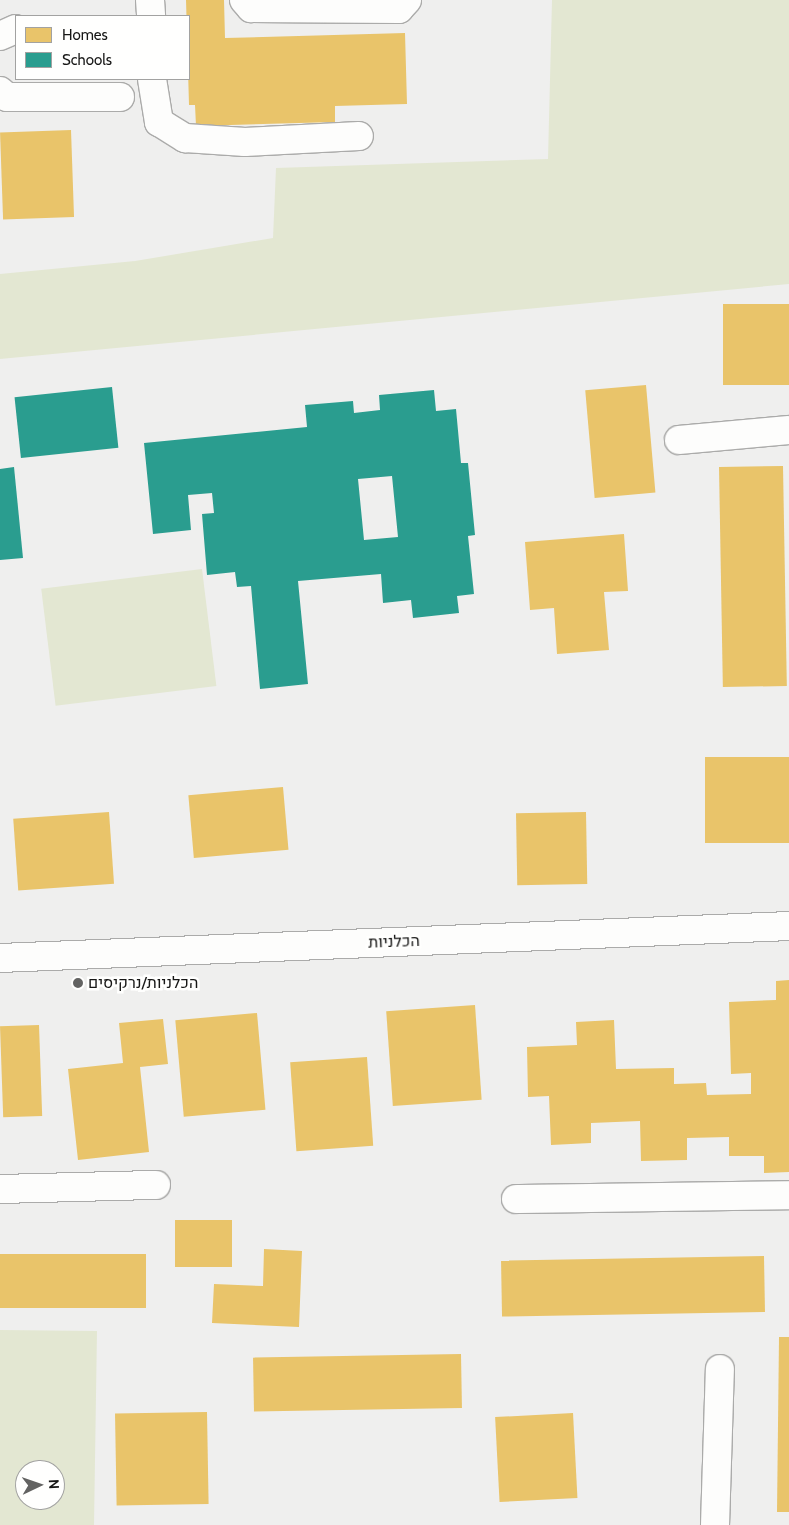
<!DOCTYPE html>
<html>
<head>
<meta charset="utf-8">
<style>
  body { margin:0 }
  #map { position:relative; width:789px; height:1525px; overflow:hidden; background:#efefee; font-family:Cabin,Heebo,sans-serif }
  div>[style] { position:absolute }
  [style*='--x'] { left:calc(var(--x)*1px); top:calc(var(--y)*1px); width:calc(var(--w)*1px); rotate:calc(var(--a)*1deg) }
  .green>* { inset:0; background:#e3e7d2; transform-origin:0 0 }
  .homes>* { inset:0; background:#e9c46a; transform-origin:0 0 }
  .schools>* { inset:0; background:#2a9d8f; transform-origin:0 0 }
  .roads { filter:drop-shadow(1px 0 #ababaa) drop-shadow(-1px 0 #ababaa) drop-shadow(0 1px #ababaa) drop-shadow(0 -1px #ababaa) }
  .minor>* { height:28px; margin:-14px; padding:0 14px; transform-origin:14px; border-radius:14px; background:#fdfdfc }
  .dots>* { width:14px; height:14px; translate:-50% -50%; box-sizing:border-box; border:2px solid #fffffe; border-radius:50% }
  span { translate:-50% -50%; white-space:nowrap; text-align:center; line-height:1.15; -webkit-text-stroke:5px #fffffe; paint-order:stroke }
  .street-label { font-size:16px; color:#171716 }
  .poi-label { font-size:16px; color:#171716 }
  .left { translate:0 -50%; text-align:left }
  .legend { position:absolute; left:15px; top:15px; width:175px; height:65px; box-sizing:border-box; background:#fffffe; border:1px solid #a2a2a1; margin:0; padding:6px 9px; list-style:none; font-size:15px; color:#171716 }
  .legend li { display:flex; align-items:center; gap:10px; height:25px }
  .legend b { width:25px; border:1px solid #a2a2a1 }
  .north { position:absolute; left:15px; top:1460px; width:50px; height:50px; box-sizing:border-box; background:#fffffe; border:1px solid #a2a2a1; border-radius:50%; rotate:87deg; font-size:14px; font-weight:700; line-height:20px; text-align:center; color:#171716 }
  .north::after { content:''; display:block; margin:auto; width:18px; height:22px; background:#636362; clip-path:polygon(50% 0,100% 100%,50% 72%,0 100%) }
</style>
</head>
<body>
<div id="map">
  <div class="green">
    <i style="clip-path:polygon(552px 0,789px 0,789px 284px,0 359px,0 274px,135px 261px,273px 238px,276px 168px,548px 159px)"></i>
    <i style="left:202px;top:569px;width:118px;height:162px;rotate:83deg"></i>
    <i style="clip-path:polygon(evenodd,0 1330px,97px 1331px,94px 1525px,0 1525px,0 1330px,25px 1470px,55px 1470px,55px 1500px,25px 1500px,25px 1470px)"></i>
  </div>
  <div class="homes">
    <i style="clip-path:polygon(186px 0,224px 0,225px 38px,405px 33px,407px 104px,335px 106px,335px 122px,196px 126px,195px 105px,189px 105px)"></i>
    <i style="left:71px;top:130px;width:87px;height:71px;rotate:88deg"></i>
    <i style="left:789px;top:304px;width:81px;height:66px;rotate:90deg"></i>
    <i style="left:646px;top:385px;width:108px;height:61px;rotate:85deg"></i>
    <i style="left:783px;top:466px;width:220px;height:64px;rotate:89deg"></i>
    <i style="clip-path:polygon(624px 534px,628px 591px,604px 592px,609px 650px,557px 654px,554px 608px,530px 610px,525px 542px)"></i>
    <i style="left:789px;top:757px;width:86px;height:84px;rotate:90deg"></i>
    <i style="left:283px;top:787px;width:63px;height:95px;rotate:85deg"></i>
    <i style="left:109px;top:812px;width:72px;height:96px;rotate:86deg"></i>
    <i style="left:586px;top:812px;width:72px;height:70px;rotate:89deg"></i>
    <i style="clip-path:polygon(789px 980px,789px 1172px,764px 1173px,764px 1156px,729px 1156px,729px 1137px,687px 1138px,687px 1160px,641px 1161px,640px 1121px,591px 1123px,591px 1143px,551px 1145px,549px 1096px,528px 1097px,527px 1047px,577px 1045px,576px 1022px,614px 1020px,616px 1069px,674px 1068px,674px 1084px,706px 1083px,707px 1095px,751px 1094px,751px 1073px,731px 1074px,729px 1002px,776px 1000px,776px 981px)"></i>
    <i style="left:475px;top:1005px;width:95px;height:89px;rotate:86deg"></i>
    <i style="left:257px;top:1013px;width:97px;height:82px;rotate:85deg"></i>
    <i style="clip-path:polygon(163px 1019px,168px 1064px,140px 1067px,149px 1152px,78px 1160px,68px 1069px,123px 1063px,119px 1023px)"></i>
    <i style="left:39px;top:1025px;width:91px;height:39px;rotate:88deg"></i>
    <i style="left:367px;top:1057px;width:89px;height:77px;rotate:86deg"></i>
    <i style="left:175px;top:1220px;width:57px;height:47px"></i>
    <i style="clip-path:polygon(264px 1249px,302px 1251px,299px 1327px,212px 1323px,214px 1284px,263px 1286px)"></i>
    <i style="left:0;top:1254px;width:146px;height:54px"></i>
    <i style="left:764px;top:1256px;width:56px;height:263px;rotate:89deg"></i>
    <i style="clip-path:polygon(779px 1337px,789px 1337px,789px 1512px,777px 1512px)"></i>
    <i style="left:461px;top:1354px;width:54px;height:208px;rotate:89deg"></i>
    <i style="left:207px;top:1412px;width:92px;height:92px;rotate:89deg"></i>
    <i style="left:573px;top:1413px;width:85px;height:78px;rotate:87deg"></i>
  </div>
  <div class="schools">
    <i style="left:112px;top:387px;width:61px;height:98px;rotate:84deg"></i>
    <i style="clip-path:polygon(evenodd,434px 390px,436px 411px,456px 409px,461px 463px,468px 463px,475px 535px,468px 536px,474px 594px,457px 596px,459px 613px,413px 618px,411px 600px,383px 603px,381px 574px,298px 581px,308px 684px,260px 689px,251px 586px,237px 587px,235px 572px,207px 575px,202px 514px,214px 513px,212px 493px,188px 495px,191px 530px,153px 534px,144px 443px,307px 427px,305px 405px,353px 401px,354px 413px,380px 410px,379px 395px,434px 390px,392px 476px,398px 537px,364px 540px,358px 479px,392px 476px)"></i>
    <i style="clip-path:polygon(14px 467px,23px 558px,0 560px,0 469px)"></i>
  </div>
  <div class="roads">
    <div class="minor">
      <i style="--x:150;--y:0;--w:16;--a:86"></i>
      <i style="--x:244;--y:0;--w:11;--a:49"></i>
      <i style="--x:251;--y:8;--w:148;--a:0.4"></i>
      <i style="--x:399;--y:9;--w:12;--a:-48"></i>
      <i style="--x:0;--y:36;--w:17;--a:-24"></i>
      <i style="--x:152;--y:79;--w:44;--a:80.8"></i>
      <i style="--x:159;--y:122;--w:31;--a:32"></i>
      <i style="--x:185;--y:138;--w:60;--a:3.8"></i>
      <i style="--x:245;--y:142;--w:114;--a:-3"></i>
      <i style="--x:0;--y:91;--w:9;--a:41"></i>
      <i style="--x:7;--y:97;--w:113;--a:0"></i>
      <i style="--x:679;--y:440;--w:110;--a:-5.2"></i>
      <i style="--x:0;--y:958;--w:790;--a:-2.32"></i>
      <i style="--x:0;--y:1189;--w:156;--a:-1.5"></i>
      <i style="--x:516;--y:1199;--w:273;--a:-0.8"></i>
      <i style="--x:715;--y:1525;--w:156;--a:-88.2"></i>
    </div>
  </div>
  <div class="dots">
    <i style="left:78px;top:983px;background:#636362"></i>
  </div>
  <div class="street-label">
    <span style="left:394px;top:942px;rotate:-2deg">הכלניות</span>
  </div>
  <div class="poi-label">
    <span class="left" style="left:88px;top:983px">הכלניות/נרקיסים</span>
  </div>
  <ul class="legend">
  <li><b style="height:14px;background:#e9c46a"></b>Homes</li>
  <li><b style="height:14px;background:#2a9d8f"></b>Schools</li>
  </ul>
  <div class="north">N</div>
</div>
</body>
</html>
